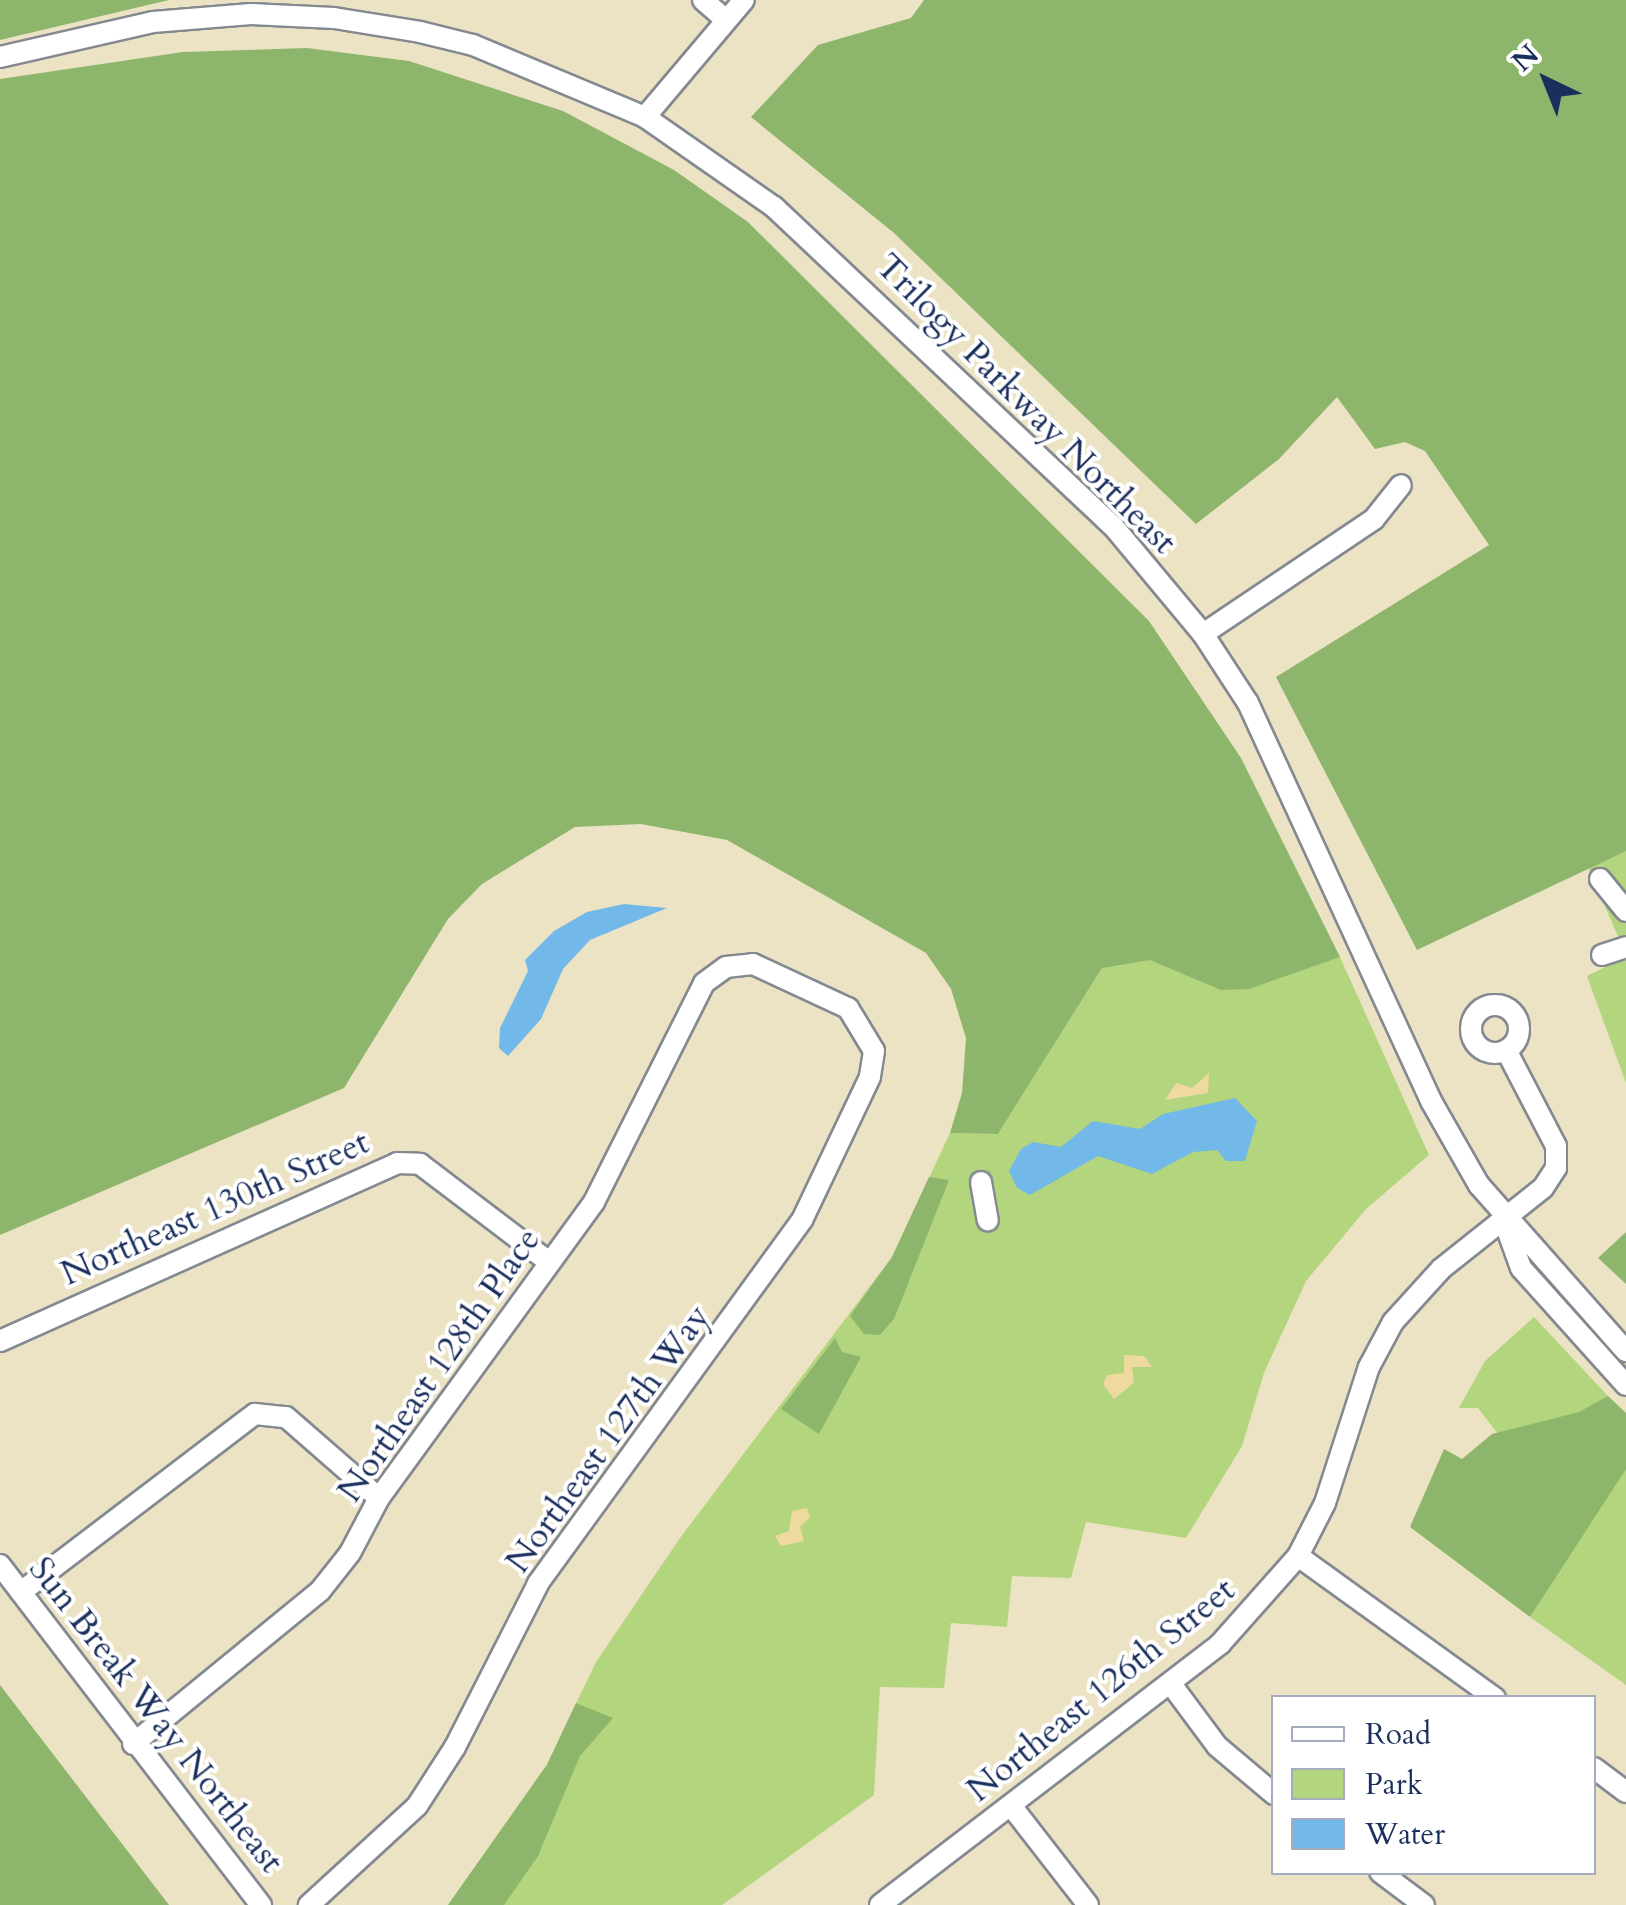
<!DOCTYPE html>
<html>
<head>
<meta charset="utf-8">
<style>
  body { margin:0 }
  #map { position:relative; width:1626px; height:1905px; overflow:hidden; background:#ece3c4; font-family:Cardo,serif }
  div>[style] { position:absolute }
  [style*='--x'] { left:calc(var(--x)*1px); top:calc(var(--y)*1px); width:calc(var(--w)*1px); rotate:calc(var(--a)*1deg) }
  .green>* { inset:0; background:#b2d57d }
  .forest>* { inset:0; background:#8db66c }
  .sand>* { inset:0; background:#eeda9e }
  .water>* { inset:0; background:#72b8e9 }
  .roads { filter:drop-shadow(2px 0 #848991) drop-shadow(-2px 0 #848991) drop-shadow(0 2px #848991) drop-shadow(0 -2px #848991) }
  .minor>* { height:20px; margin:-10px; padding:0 10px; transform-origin:10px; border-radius:10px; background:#fff }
  .minor>.ring { margin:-10px; padding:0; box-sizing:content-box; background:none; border:20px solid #fff; border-radius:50% }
  span { translate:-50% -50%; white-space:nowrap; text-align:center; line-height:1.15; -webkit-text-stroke:8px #fff; paint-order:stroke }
  .street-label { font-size:35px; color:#1b2f5e }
  .legend { position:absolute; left:1271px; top:1695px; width:325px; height:180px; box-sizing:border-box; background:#fff; border:2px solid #a4acbf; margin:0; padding:12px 18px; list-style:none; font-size:30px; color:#1b2f5e }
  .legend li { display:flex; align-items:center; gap:20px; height:50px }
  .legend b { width:50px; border:2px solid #a4acbf }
  .north { position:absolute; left:1496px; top:30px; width:100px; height:100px; -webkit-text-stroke:8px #fff; paint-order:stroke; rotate:317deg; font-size:28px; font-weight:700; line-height:40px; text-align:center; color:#1b2f5e }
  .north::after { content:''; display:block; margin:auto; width:35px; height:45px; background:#1b2f5e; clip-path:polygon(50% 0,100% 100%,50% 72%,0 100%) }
</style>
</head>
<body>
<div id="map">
  <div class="green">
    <i style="clip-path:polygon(1626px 812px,1626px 955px,1588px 867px,1567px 842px)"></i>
    <i style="clip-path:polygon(1183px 908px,1340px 957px,1429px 1155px,1366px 1209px,1306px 1281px,1264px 1373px,1242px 1446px,1186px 1538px,1086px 1522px,1071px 1578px,1012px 1576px,1007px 1627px,951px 1623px,944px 1688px,880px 1687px,874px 1795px,722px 1905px,448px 1905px,547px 1764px,596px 1662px,680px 1538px,892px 1257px,950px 1133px,998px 1134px,1102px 968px)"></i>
    <i style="clip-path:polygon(1626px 957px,1626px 1083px,1587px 976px)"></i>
    <i style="clip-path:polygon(1534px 1317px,1608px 1396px,1598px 1402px,1626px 1428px,1626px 1685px,1530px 1617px,1586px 1525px,1524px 1468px,1478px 1408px,1459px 1408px,1485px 1361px)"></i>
  </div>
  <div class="forest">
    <i style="clip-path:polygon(0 0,169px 0,0 40px)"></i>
    <i style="clip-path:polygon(924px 0,1626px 0,1626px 851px,1417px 950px,1276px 677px,1489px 545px,1425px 451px,1405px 442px,1375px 449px,1337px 397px,1279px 459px,1196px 524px,894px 233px,751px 117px,818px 45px,911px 18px)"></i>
    <i style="clip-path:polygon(307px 48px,409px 61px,563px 111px,674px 170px,748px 222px,1149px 621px,1241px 758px,1340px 957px,1249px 989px,1221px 990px,1150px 960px,1102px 968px,998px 1134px,950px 1133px,962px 1093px,966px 1038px,951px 989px,926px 953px,727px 840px,641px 824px,575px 827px,482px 884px,448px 919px,344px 1088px,0 1235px,0 79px,183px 52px)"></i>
    <i style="clip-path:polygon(929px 1177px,949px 1180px,894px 1319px,880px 1335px,864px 1334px,850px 1316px,892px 1257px)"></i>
    <i style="clip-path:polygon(1626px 1232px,1626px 1284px,1598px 1258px)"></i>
    <i style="clip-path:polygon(835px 1338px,842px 1352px,861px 1357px,819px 1434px,781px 1409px)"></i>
    <i style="clip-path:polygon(1608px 1396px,1626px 1413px,1626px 1469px,1530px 1617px,1410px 1527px,1444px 1449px,1462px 1459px,1492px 1434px,1579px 1412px)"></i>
    <i style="clip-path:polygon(0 1685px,169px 1905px,0 1905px)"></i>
    <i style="clip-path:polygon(576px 1703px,613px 1718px,580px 1756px,538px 1856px,504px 1905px,448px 1905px,547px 1765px)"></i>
  </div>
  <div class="sand">
    <i style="clip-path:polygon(1209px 1073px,1208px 1093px,1165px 1100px,1176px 1083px,1192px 1088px)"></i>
    <i style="clip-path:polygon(1124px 1355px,1144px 1356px,1152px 1367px,1132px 1367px,1134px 1383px,1114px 1399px,1103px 1384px,1107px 1375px,1124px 1373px)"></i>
    <i style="clip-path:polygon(807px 1508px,810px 1517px,800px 1527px,804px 1541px,781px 1546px,775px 1536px,789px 1531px,792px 1511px)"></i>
  </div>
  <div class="water">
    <i style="clip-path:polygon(624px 904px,667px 908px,590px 940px,563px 969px,541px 1019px,508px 1056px,499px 1048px,500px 1028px,528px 971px,525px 960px,554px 931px,587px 912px)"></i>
    <i style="clip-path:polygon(1235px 1098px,1257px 1121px,1245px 1161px,1226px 1161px,1217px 1150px,1193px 1152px,1152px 1174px,1098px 1156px,1030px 1195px,1017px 1188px,1009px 1171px,1021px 1149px,1033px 1142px,1061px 1147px,1093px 1121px,1140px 1129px,1163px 1114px)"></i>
  </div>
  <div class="roads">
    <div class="minor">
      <i style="--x:703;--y:0;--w:30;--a:41"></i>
      <i style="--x:0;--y:57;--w:157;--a:-12.9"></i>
      <i style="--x:153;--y:22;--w:98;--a:-4.7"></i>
      <i style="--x:251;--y:14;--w:83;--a:2.8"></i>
      <i style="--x:334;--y:18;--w:87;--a:9.2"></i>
      <i style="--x:420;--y:32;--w:55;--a:13.8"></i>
      <i style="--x:473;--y:45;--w:186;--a:22.7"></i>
      <i style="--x:645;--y:117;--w:157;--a:34.9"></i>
      <i style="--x:774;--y:207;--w:465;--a:43.3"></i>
      <i style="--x:1113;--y:526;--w:141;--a:50.2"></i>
      <i style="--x:1203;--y:634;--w:82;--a:56.9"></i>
      <i style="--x:1248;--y:703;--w:438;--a:65.3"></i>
      <i style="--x:1431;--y:1101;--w:97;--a:60.3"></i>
      <i style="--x:1479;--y:1185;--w:222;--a:48.5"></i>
      <i style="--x:645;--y:117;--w:153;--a:-49.8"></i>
      <i style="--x:1203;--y:634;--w:206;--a:-33.9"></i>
      <i style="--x:1374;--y:519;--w:43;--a:-51.5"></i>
      <i style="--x:1600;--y:879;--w:41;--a:50.9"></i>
      <i style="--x:1602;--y:955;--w:25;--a:-18"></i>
      <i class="ring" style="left:1471px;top:1005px;width:28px;height:28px"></i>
      <i style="--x:981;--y:1182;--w:39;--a:80"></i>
      <i style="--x:1504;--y:1221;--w:50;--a:70.1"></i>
      <i style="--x:1521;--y:1268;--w:157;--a:48.1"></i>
      <i style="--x:0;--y:1341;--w:435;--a:-24.1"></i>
      <i style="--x:397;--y:1163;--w:23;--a:2"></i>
      <i style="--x:420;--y:1164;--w:162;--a:37.2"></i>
      <i style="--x:1298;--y:1556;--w:243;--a:35.8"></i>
      <i style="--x:0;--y:1565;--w:429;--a:52.5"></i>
      <i style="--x:21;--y:1592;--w:294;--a:-37.3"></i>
      <i style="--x:255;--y:1414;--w:31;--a:6"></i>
      <i style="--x:286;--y:1417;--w:123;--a:41.1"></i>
      <i style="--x:1171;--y:1684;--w:77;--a:53.4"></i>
      <i style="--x:1217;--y:1746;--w:75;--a:40.1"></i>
      <i style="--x:133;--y:1744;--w:242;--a:-39.3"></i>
      <i style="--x:320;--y:1591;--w:48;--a:-51.7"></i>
      <i style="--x:350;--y:1553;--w:62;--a:-62.2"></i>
      <i style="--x:379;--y:1498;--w:366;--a:-54"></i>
      <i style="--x:594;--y:1202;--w:245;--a:-63.3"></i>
      <i style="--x:704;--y:983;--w:27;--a:-36"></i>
      <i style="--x:726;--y:967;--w:27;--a:-6"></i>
      <i style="--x:753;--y:964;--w:105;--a:24.9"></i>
      <i style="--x:848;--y:1008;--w:50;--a:58.8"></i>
      <i style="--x:874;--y:1051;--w:26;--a:99"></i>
      <i style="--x:870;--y:1077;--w:158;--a:115.4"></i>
      <i style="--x:802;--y:1220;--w:450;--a:126"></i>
      <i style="--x:538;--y:1584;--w:183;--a:117"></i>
      <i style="--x:455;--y:1747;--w:70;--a:122.8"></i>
      <i style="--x:417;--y:1806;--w:147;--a:137.5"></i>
      <i style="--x:1594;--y:1768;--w:40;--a:37"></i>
      <i style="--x:1012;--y:1807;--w:124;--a:52.2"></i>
      <i style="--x:1380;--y:1872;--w:55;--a:36.9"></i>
      <i style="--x:880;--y:1905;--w:429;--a:-37.5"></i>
      <i style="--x:1220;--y:1644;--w:118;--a:-48.4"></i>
      <i style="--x:1298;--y:1556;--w:59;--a:-63"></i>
      <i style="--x:1325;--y:1503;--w:143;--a:-72.1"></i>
      <i style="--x:1369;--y:1367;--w:51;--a:-61.9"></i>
      <i style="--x:1393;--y:1322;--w:72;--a:-47.8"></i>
      <i style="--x:1441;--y:1269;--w:130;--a:-38.5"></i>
      <i style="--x:1543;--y:1188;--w:24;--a:-57"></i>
      <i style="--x:1556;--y:1168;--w:22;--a:-90"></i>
      <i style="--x:1556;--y:1146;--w:108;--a:-117.5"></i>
    </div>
  </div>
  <div class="street-label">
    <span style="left:1026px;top:404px;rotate:45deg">Trilogy Parkway Northeast</span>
    <span style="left:215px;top:1208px;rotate:-24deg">Northeast 130th Street</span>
    <span style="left:439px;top:1365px;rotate:-55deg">Northeast 128th Place</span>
    <span style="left:608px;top:1439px;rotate:-54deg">Northeast 127th Way</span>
    <span style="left:1101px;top:1690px;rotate:-39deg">Northeast 126th Street</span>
    <span style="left:156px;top:1715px;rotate:52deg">Sun Break Way Northeast</span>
  </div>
  <ul class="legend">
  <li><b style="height:12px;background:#fff"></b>Road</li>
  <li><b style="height:28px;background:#b2d57d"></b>Park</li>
  <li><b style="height:28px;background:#72b8e9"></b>Water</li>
  </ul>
  <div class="north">N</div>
</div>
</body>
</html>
